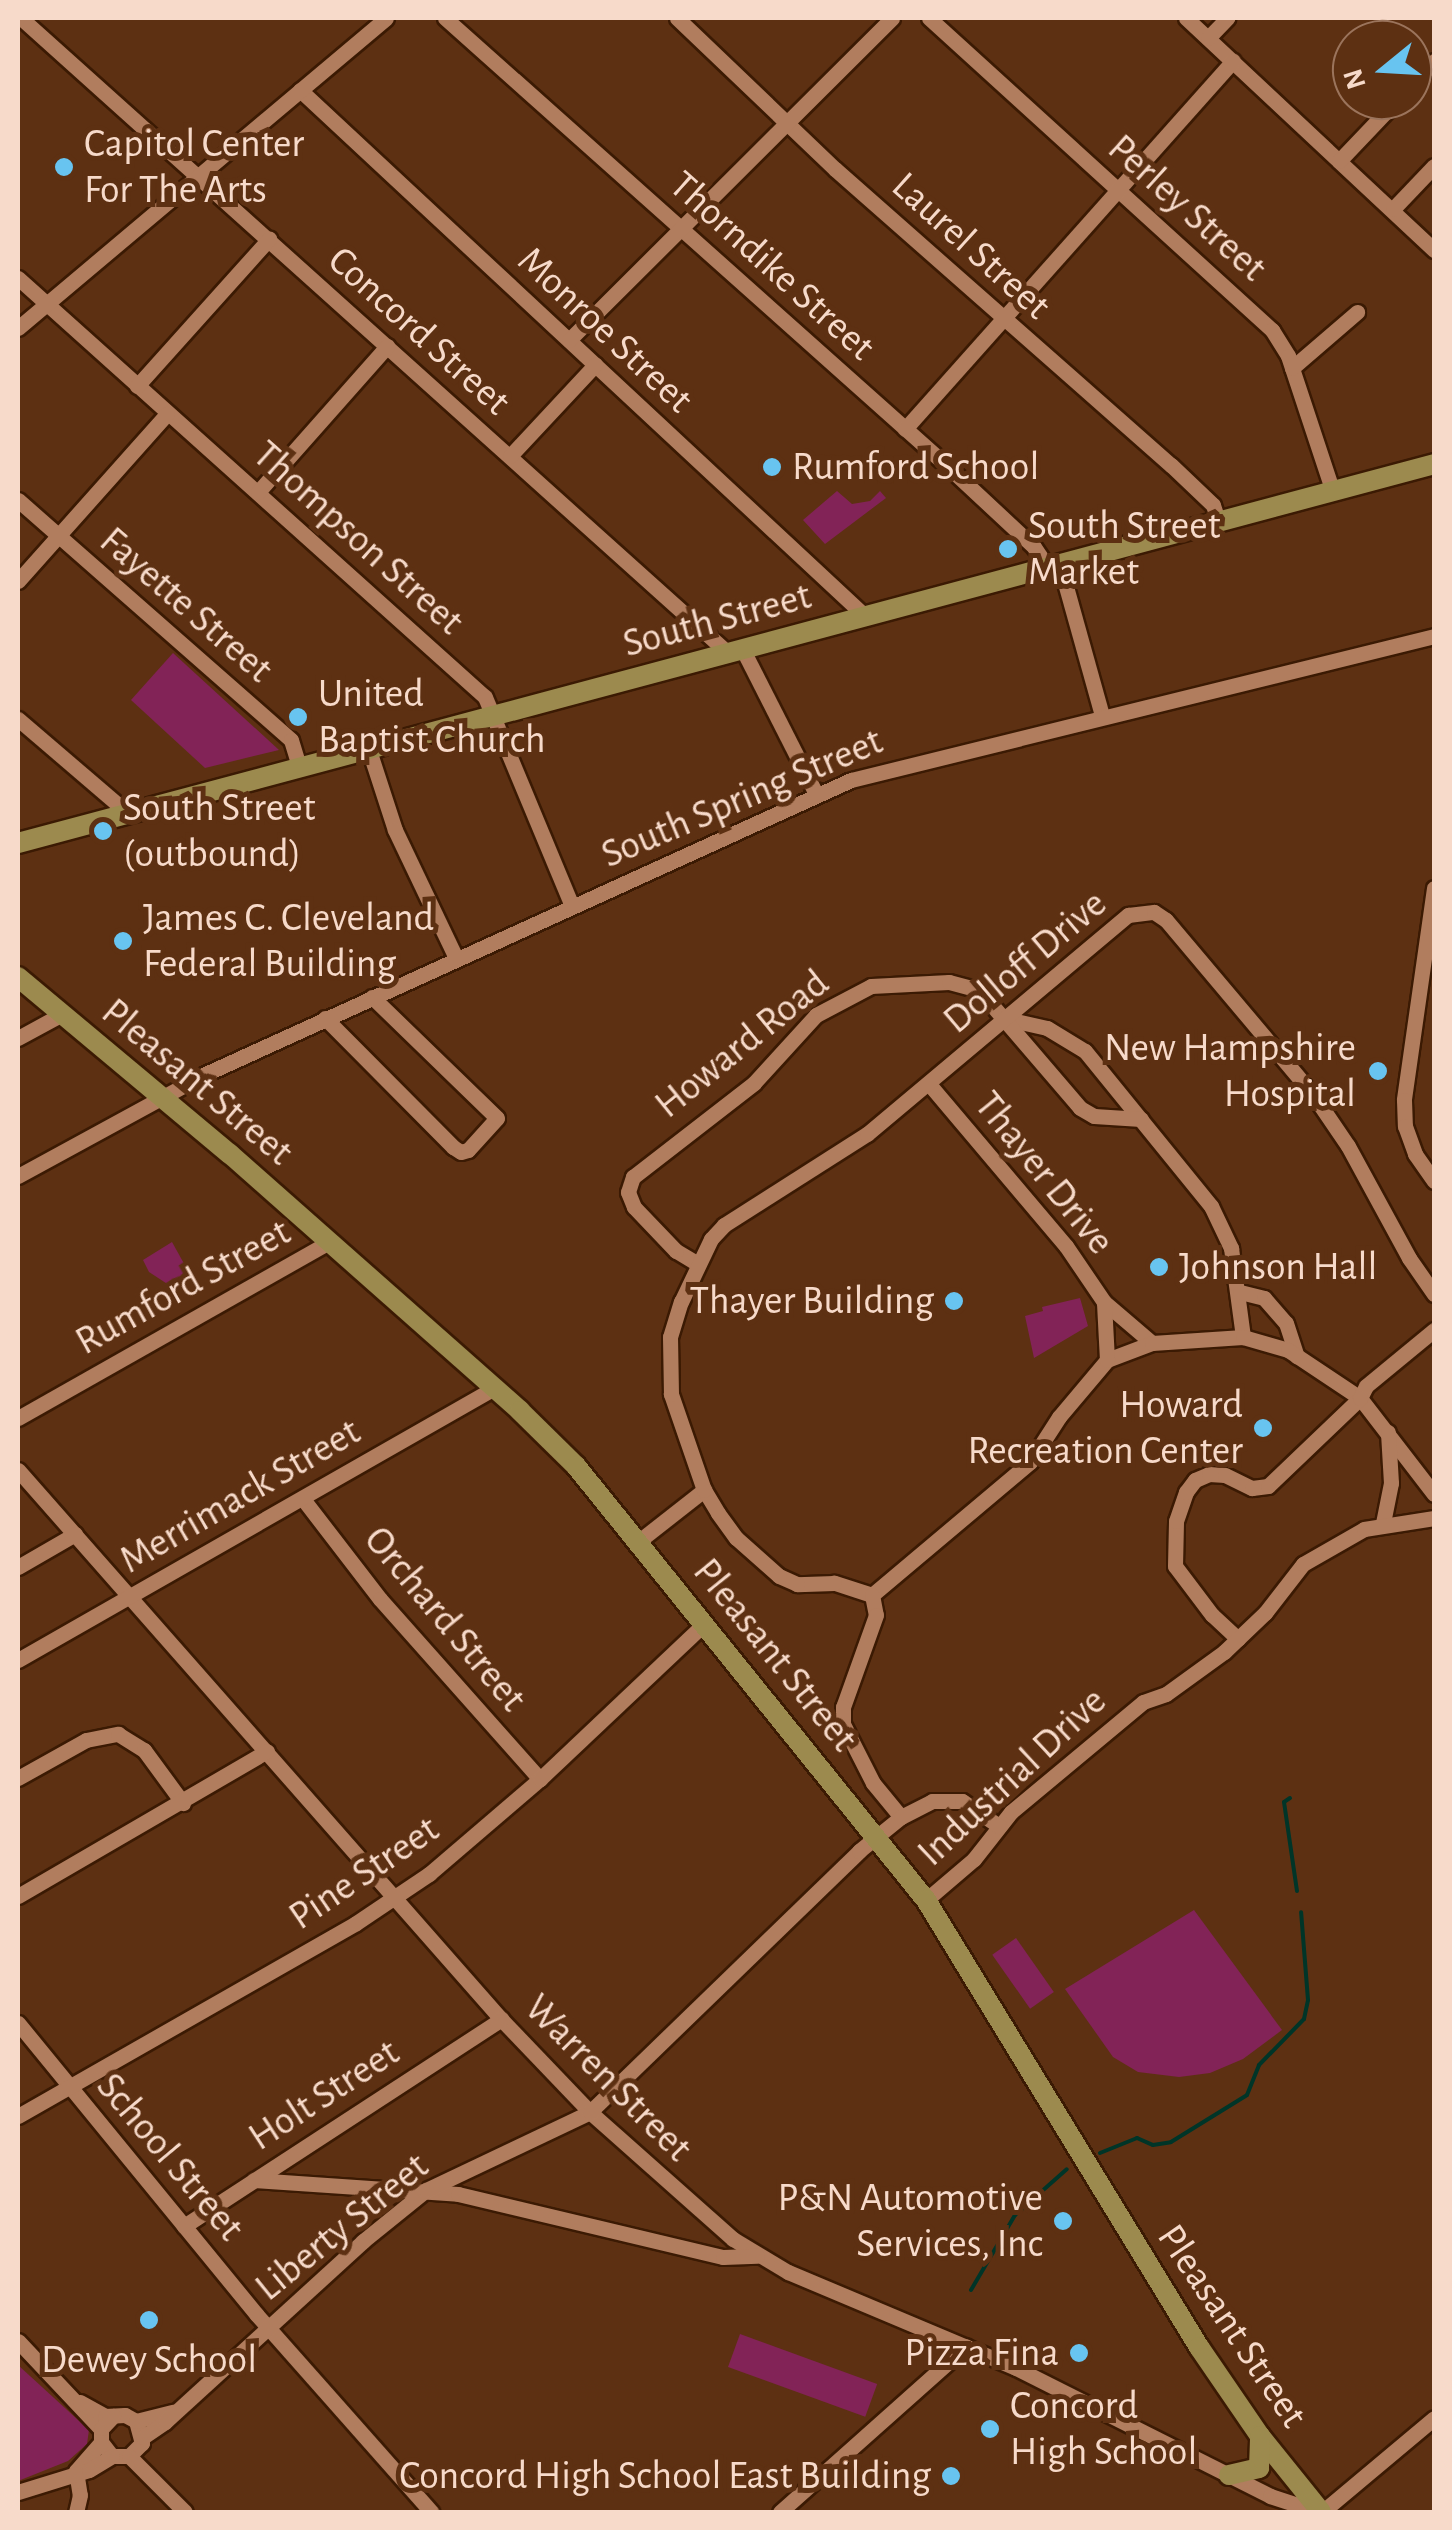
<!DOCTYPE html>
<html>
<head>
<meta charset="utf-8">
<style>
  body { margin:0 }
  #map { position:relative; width:1452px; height:2530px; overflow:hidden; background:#5d3012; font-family:"Alegreya Sans",sans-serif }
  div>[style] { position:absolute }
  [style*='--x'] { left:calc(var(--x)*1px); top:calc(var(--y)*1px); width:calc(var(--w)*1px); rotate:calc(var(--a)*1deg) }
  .green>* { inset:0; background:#822357; transform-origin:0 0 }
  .stream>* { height:4px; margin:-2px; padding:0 2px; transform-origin:2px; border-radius:2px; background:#003528 }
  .roads { filter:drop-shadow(2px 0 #3b1a03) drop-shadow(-2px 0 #3b1a03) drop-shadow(0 2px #3b1a03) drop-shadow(0 -2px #3b1a03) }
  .minor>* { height:15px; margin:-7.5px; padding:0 7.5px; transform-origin:7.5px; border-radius:7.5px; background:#b17d5e }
  .major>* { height:20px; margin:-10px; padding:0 10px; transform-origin:10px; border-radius:10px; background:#9c8a4e }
  .dots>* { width:28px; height:28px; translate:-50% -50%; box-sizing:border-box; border:5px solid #5d3012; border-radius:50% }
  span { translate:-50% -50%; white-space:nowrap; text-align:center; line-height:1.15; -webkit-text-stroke:10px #5d3012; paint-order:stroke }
  .poi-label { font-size:40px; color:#f7daca }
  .left { translate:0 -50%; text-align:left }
  .right { translate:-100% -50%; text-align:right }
  .street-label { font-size:40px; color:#f7daca }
  .frame { position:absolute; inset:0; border:20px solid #f7daca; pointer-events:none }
  .north { position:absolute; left:1332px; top:20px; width:100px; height:100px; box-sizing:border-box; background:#5d3012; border:2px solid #9b745c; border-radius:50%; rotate:252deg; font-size:28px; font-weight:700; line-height:40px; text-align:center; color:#f7daca }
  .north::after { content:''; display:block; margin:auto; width:35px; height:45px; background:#68c4f0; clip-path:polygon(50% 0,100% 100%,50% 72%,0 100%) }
</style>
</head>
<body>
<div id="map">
  <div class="green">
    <i style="clip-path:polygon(837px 491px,852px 504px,870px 501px,880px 491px,886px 498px,825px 544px,803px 520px)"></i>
    <i style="clip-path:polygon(173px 653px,279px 750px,205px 768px,131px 700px)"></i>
    <i style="clip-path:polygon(172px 1242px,187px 1269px,172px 1287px,149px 1272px,143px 1260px)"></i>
    <i style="clip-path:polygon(1080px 1298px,1088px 1326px,1034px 1358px,1025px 1316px,1043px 1311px,1042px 1307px)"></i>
    <i style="clip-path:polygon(1194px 1910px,1282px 2030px,1243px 2059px,1210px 2073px,1179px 2077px,1138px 2072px,1113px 2057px,1065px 1989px)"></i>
    <i style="left:1016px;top:1938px;width:66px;height:29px;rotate:55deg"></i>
    <i style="left:740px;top:2334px;width:146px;height:35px;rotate:20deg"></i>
    <i style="clip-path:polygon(18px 2365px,89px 2430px,87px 2444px,68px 2461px,18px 2481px)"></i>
  </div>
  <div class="stream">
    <i style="--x:1290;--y:1798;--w:7;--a:146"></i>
    <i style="--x:1284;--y:1802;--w:90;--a:81.7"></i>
    <i style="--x:1100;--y:2153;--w:40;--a:-22"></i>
    <i style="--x:1137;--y:2138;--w:17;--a:24"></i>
    <i style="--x:1153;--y:2145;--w:18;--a:-9"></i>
    <i style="--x:1171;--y:2142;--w:89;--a:-31.7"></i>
    <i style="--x:1247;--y:2095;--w:32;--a:-68"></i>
    <i style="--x:1259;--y:2065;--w:64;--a:-45.6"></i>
    <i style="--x:1304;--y:2019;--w:19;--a:-78"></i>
    <i style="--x:1308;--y:2000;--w:88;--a:-94.5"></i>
    <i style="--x:971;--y:2290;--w:87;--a:-59.6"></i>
    <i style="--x:1015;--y:2215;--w:69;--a:-41.5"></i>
  </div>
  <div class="roads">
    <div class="minor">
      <i style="--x:21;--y:18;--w:952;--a:41.93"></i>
      <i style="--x:445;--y:18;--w:669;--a:41.73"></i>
      <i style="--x:944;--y:463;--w:123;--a:43"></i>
      <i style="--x:1034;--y:547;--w:25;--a:56"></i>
      <i style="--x:677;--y:18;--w:219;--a:43.7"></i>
      <i style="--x:835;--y:169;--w:448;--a:41.4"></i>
      <i style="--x:1171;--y:465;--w:58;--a:43.6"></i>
      <i style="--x:1213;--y:505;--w:19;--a:72"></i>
      <i style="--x:929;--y:18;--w:464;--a:42.3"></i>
      <i style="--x:1272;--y:330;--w:31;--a:58"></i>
      <i style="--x:1288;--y:356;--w:143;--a:71.7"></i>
      <i style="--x:1186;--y:18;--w:340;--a:43.1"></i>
      <i style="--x:1208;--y:38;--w:28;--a:-46"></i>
      <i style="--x:1412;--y:84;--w:32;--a:-46"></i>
      <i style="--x:300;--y:90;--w:773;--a:42.96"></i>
      <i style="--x:1339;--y:161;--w:84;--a:-46.4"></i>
      <i style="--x:1393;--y:209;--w:59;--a:-46.4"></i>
      <i style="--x:18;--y:278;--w:627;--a:41.9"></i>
      <i style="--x:485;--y:697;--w:226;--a:67.4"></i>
      <i style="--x:18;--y:328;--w:481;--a:-40.1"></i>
      <i style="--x:569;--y:340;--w:456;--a:-44.9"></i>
      <i style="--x:1292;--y:368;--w:86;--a:-40.7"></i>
      <i style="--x:137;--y:386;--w:198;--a:-48.1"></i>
      <i style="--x:905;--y:429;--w:493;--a:-48.3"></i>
      <i style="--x:510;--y:456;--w:125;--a:-47"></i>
      <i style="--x:258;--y:492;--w:195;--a:-48.5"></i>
      <i style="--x:18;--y:500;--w:363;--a:41.3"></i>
      <i style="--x:291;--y:740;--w:28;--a:73"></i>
      <i style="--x:1060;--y:565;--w:156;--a:74.4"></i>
      <i style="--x:18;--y:581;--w:224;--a:-48.3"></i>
      <i style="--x:743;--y:650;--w:161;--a:63.1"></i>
      <i style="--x:18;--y:719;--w:146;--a:40.6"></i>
      <i style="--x:369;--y:750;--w:84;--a:72"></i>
      <i style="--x:395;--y:830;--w:142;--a:64.5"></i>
      <i style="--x:1434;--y:888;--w:214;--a:98.1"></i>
      <i style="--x:1404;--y:1100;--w:26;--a:88"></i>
      <i style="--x:1405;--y:1126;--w:30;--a:70"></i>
      <i style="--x:1415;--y:1154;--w:33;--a:55"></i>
      <i style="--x:325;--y:1018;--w:182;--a:45.2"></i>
      <i style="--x:453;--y:1147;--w:9;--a:32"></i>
      <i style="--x:461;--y:1152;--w:7;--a:-16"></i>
      <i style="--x:468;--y:1150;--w:43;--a:-47.8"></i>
      <i style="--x:497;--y:1118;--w:174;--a:-135.9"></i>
      <i style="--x:1007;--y:1019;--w:41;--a:12.7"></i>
      <i style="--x:1047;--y:1028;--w:44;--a:31.2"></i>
      <i style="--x:1085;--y:1051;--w:200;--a:50.9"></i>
      <i style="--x:1211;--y:1206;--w:47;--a:64.5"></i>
      <i style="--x:1231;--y:1248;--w:90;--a:82.3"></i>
      <i style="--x:18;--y:1038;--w:50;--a:-28.6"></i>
      <i style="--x:929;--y:1084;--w:212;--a:49.8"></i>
      <i style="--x:1066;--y:1246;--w:68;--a:55.8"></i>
      <i style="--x:1104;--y:1302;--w:63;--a:40.5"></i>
      <i style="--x:18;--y:1176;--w:211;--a:-28.6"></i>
      <i style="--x:203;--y:1075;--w:712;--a:-24.48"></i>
      <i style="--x:851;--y:780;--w:601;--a:-13.87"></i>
      <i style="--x:698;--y:1264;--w:26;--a:-149"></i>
      <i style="--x:676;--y:1251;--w:61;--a:-133.7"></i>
      <i style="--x:634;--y:1207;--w:16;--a:-112"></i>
      <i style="--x:628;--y:1192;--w:16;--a:-72"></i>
      <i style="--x:633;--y:1177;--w:153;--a:-37.8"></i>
      <i style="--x:754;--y:1083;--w:92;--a:-47.6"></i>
      <i style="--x:816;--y:1015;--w:62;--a:-27.8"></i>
      <i style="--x:871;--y:986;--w:78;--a:-2.9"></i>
      <i style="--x:949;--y:982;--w:31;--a:15"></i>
      <i style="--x:979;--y:990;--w:155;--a:49.4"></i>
      <i style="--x:1080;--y:1108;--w:16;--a:30"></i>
      <i style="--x:1094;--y:1116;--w:47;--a:3.7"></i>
      <i style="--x:1240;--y:1292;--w:25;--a:14"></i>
      <i style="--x:1264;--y:1298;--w:33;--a:49"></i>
      <i style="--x:1286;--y:1323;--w:35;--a:72"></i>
      <i style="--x:1107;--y:1360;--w:48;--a:-20.7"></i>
      <i style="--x:1152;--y:1343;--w:91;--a:-3.8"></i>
      <i style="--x:1243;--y:1337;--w:47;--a:16.1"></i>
      <i style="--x:1288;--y:1350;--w:87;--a:33.7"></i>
      <i style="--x:1360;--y:1398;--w:121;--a:52.4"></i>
      <i style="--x:18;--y:1418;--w:357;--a:-29.5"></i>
      <i style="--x:18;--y:1470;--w:731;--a:48.66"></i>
      <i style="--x:501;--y:2019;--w:129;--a:46.3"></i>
      <i style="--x:590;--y:2112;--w:191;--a:41.6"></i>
      <i style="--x:733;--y:2239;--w:64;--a:31"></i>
      <i style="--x:788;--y:2272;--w:247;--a:22.8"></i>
      <i style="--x:1016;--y:2368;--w:284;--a:26.7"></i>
      <i style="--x:1270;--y:2496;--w:52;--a:18.1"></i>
      <i style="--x:303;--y:1499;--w:126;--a:52.4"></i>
      <i style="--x:380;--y:1599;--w:241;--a:48.4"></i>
      <i style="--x:1383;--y:1523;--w:41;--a:-78.7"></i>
      <i style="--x:1391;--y:1483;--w:51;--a:-93.4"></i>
      <i style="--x:639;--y:1541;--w:83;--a:-38.1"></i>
      <i style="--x:18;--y:1567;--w:66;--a:-30.1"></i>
      <i style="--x:872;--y:1595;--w:40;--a:-162"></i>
      <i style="--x:834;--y:1583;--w:37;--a:178"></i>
      <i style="--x:797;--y:1584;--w:20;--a:-156"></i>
      <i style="--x:779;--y:1576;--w:57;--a:-138.5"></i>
      <i style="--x:736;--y:1538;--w:31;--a:-126"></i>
      <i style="--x:718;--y:1513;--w:27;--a:-121"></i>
      <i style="--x:704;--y:1490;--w:102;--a:-109"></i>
      <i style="--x:671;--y:1394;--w:57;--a:-91"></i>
      <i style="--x:670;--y:1337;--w:37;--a:-73"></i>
      <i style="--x:681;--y:1302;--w:70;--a:-64.5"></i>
      <i style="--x:711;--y:1239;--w:19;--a:-47"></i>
      <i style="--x:724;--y:1225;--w:169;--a:-32.5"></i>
      <i style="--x:867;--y:1134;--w:341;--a:-40"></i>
      <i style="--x:1128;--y:915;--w:26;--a:-7"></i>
      <i style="--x:1154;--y:912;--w:14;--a:34"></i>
      <i style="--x:1166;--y:920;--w:230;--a:49.9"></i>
      <i style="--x:1314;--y:1096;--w:60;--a:55.8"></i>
      <i style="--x:1348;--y:1146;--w:128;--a:61.4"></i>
      <i style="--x:1409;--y:1258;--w:44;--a:55.2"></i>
      <i style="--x:872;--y:1595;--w:207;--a:-40.1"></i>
      <i style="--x:1030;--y:1462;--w:54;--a:-57.2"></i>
      <i style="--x:1059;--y:1417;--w:75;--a:-49.9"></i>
      <i style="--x:1107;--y:1360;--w:58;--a:-93"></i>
      <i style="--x:872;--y:1595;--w:20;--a:79"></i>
      <i style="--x:876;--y:1615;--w:98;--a:109.7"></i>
      <i style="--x:843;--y:1707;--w:17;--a:90"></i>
      <i style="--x:843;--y:1724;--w:66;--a:63"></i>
      <i style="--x:873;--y:1783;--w:44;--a:50.5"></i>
      <i style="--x:1238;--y:1639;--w:35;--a:-137"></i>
      <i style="--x:1212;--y:1615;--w:61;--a:-127.1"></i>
      <i style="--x:1175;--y:1566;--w:45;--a:-88.7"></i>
      <i style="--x:1176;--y:1521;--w:31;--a:-71"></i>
      <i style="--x:1186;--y:1492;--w:15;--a:-53"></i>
      <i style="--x:1195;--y:1480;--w:15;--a:-23"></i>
      <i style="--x:1209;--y:1474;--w:16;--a:4"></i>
      <i style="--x:1225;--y:1475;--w:30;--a:26"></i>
      <i style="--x:1252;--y:1488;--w:16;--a:-7"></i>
      <i style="--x:1268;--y:1486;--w:127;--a:-43.7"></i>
      <i style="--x:1360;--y:1398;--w:13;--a:-63"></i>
      <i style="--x:1366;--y:1386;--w:88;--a:-39.5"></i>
      <i style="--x:18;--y:1660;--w:548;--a:-29.74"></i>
      <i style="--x:18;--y:1778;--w:78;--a:-29.2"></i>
      <i style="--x:86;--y:1740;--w:33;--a:-11"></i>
      <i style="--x:118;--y:1734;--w:31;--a:32"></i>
      <i style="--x:144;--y:1750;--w:66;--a:53.7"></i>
      <i style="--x:18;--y:1896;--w:288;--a:-30.2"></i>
      <i style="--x:926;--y:1900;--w:63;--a:-40.5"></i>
      <i style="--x:974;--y:1859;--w:60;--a:-51.8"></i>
      <i style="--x:1011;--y:1812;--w:172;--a:-39.8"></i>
      <i style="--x:1143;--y:1702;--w:24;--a:-19"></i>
      <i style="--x:1166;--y:1694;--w:72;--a:-35.9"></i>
      <i style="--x:1224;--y:1652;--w:57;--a:-43.6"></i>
      <i style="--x:1265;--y:1613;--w:62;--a:-52.2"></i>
      <i style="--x:1303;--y:1564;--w:70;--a:-29.8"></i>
      <i style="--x:1364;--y:1529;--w:71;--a:-8.9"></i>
      <i style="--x:18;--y:2023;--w:377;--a:50.7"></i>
      <i style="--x:257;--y:2315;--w:263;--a:48.5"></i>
      <i style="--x:18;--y:2116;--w:389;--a:-29.7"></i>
      <i style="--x:356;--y:1923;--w:88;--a:-33.9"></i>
      <i style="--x:429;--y:1874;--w:146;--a:-40.6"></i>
      <i style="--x:540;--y:1779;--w:224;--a:-43.4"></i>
      <i style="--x:254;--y:2180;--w:204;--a:3.9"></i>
      <i style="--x:458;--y:2194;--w:272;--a:13.4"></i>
      <i style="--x:723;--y:2257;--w:34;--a:-2"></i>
      <i style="--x:184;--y:2226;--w:379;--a:-33.1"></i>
      <i style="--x:18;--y:2341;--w:121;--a:46.7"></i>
      <i style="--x:80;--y:2402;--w:29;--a:29"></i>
      <i style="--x:105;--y:2416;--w:20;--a:-3"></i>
      <i style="--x:125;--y:2415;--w:13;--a:29"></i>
      <i style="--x:136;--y:2421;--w:23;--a:75"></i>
      <i style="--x:142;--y:2443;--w:18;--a:135"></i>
      <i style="--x:129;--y:2456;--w:17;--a:180"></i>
      <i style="--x:112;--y:2456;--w:18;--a:-128"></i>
      <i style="--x:101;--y:2442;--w:13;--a:-90"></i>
      <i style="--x:101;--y:2429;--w:18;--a:-47"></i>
      <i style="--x:136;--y:2421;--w:38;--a:-14"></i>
      <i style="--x:143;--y:2437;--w:27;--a:-34"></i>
      <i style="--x:165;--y:2422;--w:268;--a:-42.4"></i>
      <i style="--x:363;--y:2241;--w:81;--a:-39"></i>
      <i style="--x:426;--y:2190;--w:182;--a:-25.4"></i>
      <i style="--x:590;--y:2112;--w:375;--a:-44.1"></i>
      <i style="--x:859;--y:1851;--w:54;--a:-39"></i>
      <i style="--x:901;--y:1817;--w:35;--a:-27"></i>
      <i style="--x:932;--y:1801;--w:30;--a:0"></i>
      <i style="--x:962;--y:1801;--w:45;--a:34"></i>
      <i style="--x:129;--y:2456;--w:79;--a:45"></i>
      <i style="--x:76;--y:2471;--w:24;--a:81"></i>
      <i style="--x:80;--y:2495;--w:17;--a:103"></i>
      <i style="--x:76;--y:2471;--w:38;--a:-49"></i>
      <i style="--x:18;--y:2492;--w:74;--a:-17.2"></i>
      <i style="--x:89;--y:2470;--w:27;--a:-31"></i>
      <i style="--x:780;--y:2512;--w:249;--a:-41.7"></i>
      <i style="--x:1322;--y:2512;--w:146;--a:-40"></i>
    </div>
    <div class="major">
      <i style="--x:18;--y:843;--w:1466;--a:-14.98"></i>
      <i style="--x:18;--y:977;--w:276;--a:39.9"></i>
      <i style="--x:230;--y:1154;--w:387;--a:41.5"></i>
      <i style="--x:520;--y:1411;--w:78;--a:44.5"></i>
      <i style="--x:576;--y:1466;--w:558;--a:51.12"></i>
      <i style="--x:926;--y:1900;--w:524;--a:58.59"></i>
      <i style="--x:1199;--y:2347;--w:108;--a:55.6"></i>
      <i style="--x:1260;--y:2436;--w:97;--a:51.2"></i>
      <i style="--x:1229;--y:2475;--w:31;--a:-13"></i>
      <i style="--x:1259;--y:2468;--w:32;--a:-88"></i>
    </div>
  </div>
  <div class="dots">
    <i style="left:64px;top:167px;background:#68c4f0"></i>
    <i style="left:772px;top:467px;background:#68c4f0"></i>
    <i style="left:1008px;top:549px;background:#68c4f0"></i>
    <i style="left:298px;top:717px;background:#68c4f0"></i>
    <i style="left:103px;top:831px;background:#68c4f0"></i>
    <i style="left:123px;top:941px;background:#68c4f0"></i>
    <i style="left:1378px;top:1071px;background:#68c4f0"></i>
    <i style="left:1159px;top:1267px;background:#68c4f0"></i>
    <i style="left:954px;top:1301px;background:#68c4f0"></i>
    <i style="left:1263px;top:1428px;background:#68c4f0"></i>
    <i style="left:1063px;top:2221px;background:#68c4f0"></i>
    <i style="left:149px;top:2320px;background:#68c4f0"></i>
    <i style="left:1079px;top:2353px;background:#68c4f0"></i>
    <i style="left:990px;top:2429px;background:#68c4f0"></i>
    <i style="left:951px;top:2476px;background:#68c4f0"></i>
  </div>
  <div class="poi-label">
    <span class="left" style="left:84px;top:167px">Capitol Center<br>For The Arts</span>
    <span class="left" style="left:792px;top:467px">Rumford School</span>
    <span class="left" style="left:1028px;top:549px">South Street<br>Market</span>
    <span class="left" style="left:318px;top:717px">United<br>Baptist Church</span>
    <span class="left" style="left:123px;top:831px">South Street<br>(outbound)</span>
    <span class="left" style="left:143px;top:941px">James C. Cleveland<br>Federal Building</span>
    <span class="right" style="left:1356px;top:1071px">New Hampshire<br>Hospital</span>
    <span class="left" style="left:1179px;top:1267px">Johnson Hall</span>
    <span class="right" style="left:934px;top:1301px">Thayer Building</span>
    <span class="right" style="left:1243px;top:1428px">Howard<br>Recreation Center</span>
    <span class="right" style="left:1043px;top:2221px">P&amp;N Automotive<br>Services, Inc</span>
    <span class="right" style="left:1059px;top:2353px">Pizza Fina</span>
    <span style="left:149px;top:2360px">Dewey School</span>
    <span class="left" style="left:1010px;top:2429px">Concord<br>High School</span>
    <span class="right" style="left:931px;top:2476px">Concord High School East Building</span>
  </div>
  <div class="street-label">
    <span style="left:1187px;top:208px;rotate:42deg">Perley Street</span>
    <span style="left:971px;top:246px;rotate:42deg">Laurel Street</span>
    <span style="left:772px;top:266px;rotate:42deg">Thorndike Street</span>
    <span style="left:605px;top:330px;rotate:43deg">Monroe Street</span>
    <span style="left:419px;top:331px;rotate:42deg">Concord Street</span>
    <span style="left:358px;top:538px;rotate:42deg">Thompson Street</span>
    <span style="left:186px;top:605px;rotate:41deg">Fayette Street</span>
    <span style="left:717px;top:620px;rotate:-15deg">South Street</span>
    <span style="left:742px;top:798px;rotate:-23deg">South Spring Street</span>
    <span style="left:1025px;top:962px;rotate:-40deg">Dolloff Drive</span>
    <span style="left:742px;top:1044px;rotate:-39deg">Howard Road</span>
    <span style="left:197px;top:1082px;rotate:40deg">Pleasant Street</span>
    <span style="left:1044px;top:1173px;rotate:51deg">Thayer Drive</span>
    <span style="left:183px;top:1287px;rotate:-29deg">Rumford Street</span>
    <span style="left:240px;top:1496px;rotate:-30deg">Merrimack Street</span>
    <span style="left:445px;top:1619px;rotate:50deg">Orchard Street</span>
    <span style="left:775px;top:1655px;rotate:51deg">Pleasant Street</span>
    <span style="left:1012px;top:1777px;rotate:-43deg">Industrial Drive</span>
    <span style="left:364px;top:1873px;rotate:-34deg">Pine Street</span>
    <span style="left:608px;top:2078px;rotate:45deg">Warren Street</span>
    <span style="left:324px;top:2095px;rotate:-33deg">Holt Street</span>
    <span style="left:170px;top:2157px;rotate:50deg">School Street</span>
    <span style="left:342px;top:2227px;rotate:-39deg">Liberty Street</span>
    <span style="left:1232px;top:2326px;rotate:56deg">Pleasant Street</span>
  </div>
  <div class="frame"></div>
  <div class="north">N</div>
</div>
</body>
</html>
